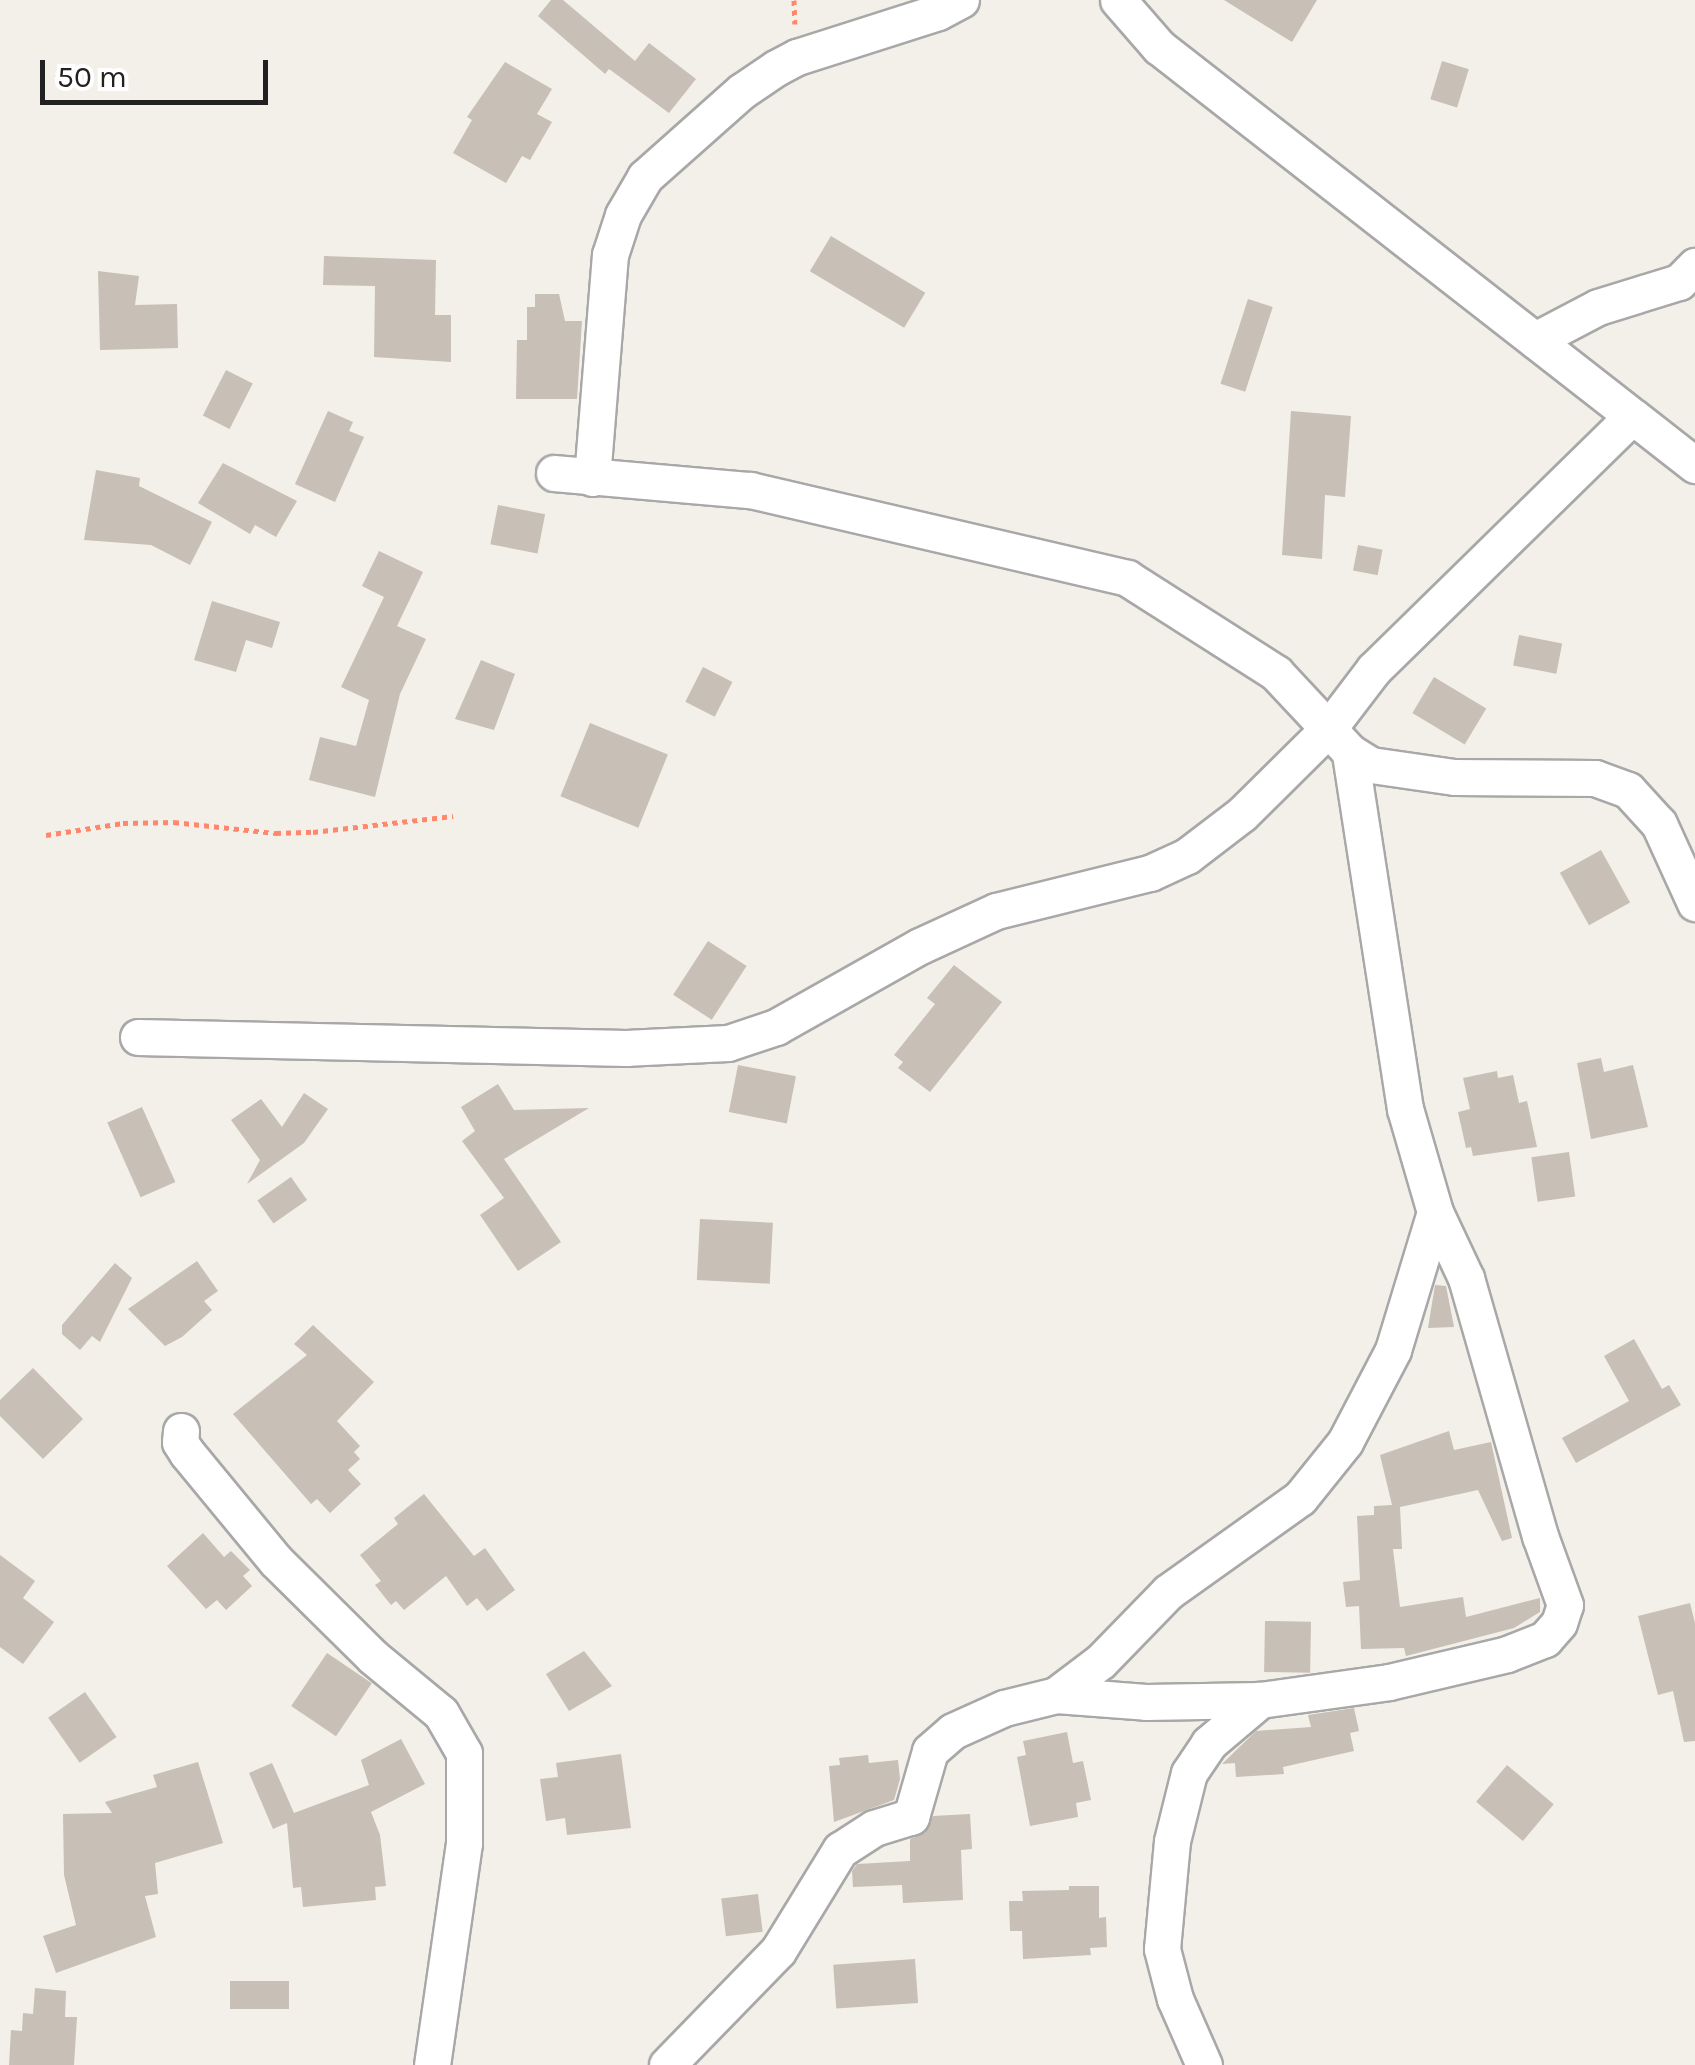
<!DOCTYPE html>
<html>
<head>
<meta charset="utf-8">
<style>
  body { margin:0 }
  #map { position:relative; width:1695px; height:2065px; overflow:hidden; background:#f2f0e8; font-family:Karla,sans-serif }
  div>[style] { position:absolute }
  [style*='--x'] { left:calc(var(--x)*1px); top:calc(var(--y)*1px); width:calc(var(--w)*1px); rotate:calc(var(--a)*1deg) }
  .building>* { inset:0; background:#c8bfb6; transform-origin:0 0 }
  .path>* { height:5px; margin-top:-2.5px; transform-origin:0; background:repeating-linear-gradient(90deg,#ff886c 0 5px,transparent 0 10px) }
  .roads { filter:drop-shadow(2px 0 #a8a8a8) drop-shadow(-2px 0 #a8a8a8) drop-shadow(0 2px #a8a8a8) drop-shadow(0 -2px #a8a8a8) }
  .minor>* { height:35px; margin:-17.5px; padding:0 17.5px; transform-origin:17.5px; border-radius:17.5px; background:#fff }
  span { translate:-50% -50%; white-space:nowrap; text-align:center; line-height:1.15; -webkit-text-stroke:9px #fff; paint-order:stroke }
  .scale { position:absolute; left:40px; top:60px; width:228px; height:45px; box-sizing:border-box; border:5px solid #212121; border-top:0; padding-left:12px; font-size:30px; line-height:35px; white-space:nowrap; color:#212121; -webkit-text-stroke:8px #fff; paint-order:stroke }
</style>
</head>
<body>
<div id="map">
  <div class="building">
    <i style="clip-path:polygon(551px 0,563px 0,635px 61px,649px 43px,696px 79px,669px 113px,609px 69px,605px 74px,538px 16px)"></i>
    <i style="clip-path:polygon(1224px 0,1317px 0,1292px 42px)"></i>
    <i style="left:1442px;top:61px;width:28px;height:40px;rotate:17deg"></i>
    <i style="clip-path:polygon(505px 62px,552px 89px,537px 114px,552px 122px,530px 160px,522px 156px,506px 183px,453px 153px,472px 120px,467px 117px)"></i>
    <i style="left:831px;top:236px;width:110px;height:41px;rotate:31deg"></i>
    <i style="clip-path:polygon(324px 256px,436px 260px,435px 315px,451px 315px,451px 362px,374px 357px,375px 286px,323px 285px)"></i>
    <i style="clip-path:polygon(98px 271px,139px 276px,135px 305px,177px 304px,178px 348px,100px 350px)"></i>
    <i style="clip-path:polygon(535px 294px,559px 294px,565px 321px,582px 321px,577px 399px,516px 399px,517px 340px,527px 340px,527px 307px,535px 307px)"></i>
    <i style="left:1248px;top:299px;width:26px;height:89px;rotate:18deg"></i>
    <i style="left:226px;top:370px;width:30px;height:51px;rotate:27deg"></i>
    <i style="clip-path:polygon(328px 411px,353px 422px,349px 431px,364px 437px,335px 502px,295px 484px)"></i>
    <i style="clip-path:polygon(1291px 411px,1351px 416px,1345px 497px,1325px 495px,1322px 559px,1282px 555px)"></i>
    <i style="clip-path:polygon(223px 463px,297px 501px,276px 537px,255px 525px,250px 534px,198px 503px)"></i>
    <i style="clip-path:polygon(96px 470px,140px 478px,139px 486px,212px 522px,190px 565px,151px 545px,84px 540px)"></i>
    <i style="left:498px;top:505px;width:48px;height:40px;rotate:11deg"></i>
    <i style="left:1358px;top:545px;width:25px;height:26px;rotate:11deg"></i>
    <i style="clip-path:polygon(379px 551px,423px 572px,397px 626px,426px 639px,400px 694px,375px 797px,309px 780px,320px 737px,356px 746px,369px 700px,341px 687px,384px 597px,362px 586px)"></i>
    <i style="clip-path:polygon(212px 601px,280px 622px,272px 648px,246px 640px,236px 672px,194px 660px)"></i>
    <i style="left:1519px;top:635px;width:44px;height:31px;rotate:11deg"></i>
    <i style="clip-path:polygon(481px 660px,515px 674px,494px 730px,455px 719px)"></i>
    <i style="left:703px;top:667px;width:33px;height:39px;rotate:27deg"></i>
    <i style="left:1434px;top:677px;width:61px;height:42px;rotate:31deg"></i>
    <i style="left:590px;top:723px;width:84px;height:79px;rotate:22deg"></i>
    <i style="left:1601px;top:850px;width:60px;height:47px;rotate:61deg"></i>
    <i style="left:708px;top:941px;width:46px;height:64px;rotate:33deg"></i>
    <i style="clip-path:polygon(954px 965px,1002px 1002px,930px 1092px,898px 1068px,903px 1062px,894px 1055px,935px 1004px,927px 998px)"></i>
    <i style="clip-path:polygon(1601px 1058px,1604px 1072px,1633px 1065px,1648px 1127px,1591px 1139px,1577px 1063px)"></i>
    <i style="left:738px;top:1065px;width:59px;height:48px;rotate:11deg"></i>
    <i style="clip-path:polygon(1497px 1071px,1498px 1078px,1513px 1075px,1519px 1103px,1527px 1101px,1537px 1147px,1473px 1156px,1471px 1147px,1466px 1148px,1458px 1112px,1470px 1109px,1463px 1078px)"></i>
    <i style="clip-path:polygon(498px 1084px,514px 1110px,589px 1108px,504px 1159px,561px 1242px,518px 1271px,480px 1215px,504px 1198px,462px 1141px,475px 1131px,461px 1107px)"></i>
    <i style="clip-path:polygon(304px 1093px,328px 1109px,304px 1143px,247px 1184px,260px 1160px,231px 1120px,261px 1099px,282px 1127px)"></i>
    <i style="left:142px;top:1107px;width:82px;height:38px;rotate:66deg"></i>
    <i style="left:1569px;top:1152px;width:45px;height:38px;rotate:82deg"></i>
    <i style="left:291px;top:1177px;width:28px;height:41px;rotate:55deg"></i>
    <i style="left:700px;top:1219px;width:73px;height:61px;rotate:3deg"></i>
    <i style="clip-path:polygon(197px 1261px,218px 1291px,204px 1301px,212px 1310px,182px 1337px,165px 1346px,128px 1309px)"></i>
    <i style="clip-path:polygon(115px 1263px,132px 1278px,100px 1342px,92px 1336px,80px 1350px,62px 1334px,62px 1325px)"></i>
    <i style="clip-path:polygon(1435px 1285px,1446px 1286px,1454px 1327px,1428px 1328px)"></i>
    <i style="clip-path:polygon(313px 1325px,374px 1382px,337px 1421px,360px 1446px,354px 1452px,360px 1459px,348px 1470px,361px 1484px,330px 1513px,317px 1499px,311px 1504px,233px 1414px,307px 1355px,294px 1344px)"></i>
    <i style="clip-path:polygon(1634px 1339px,1662px 1389px,1669px 1385px,1681px 1405px,1576px 1463px,1562px 1438px,1629px 1401px,1604px 1356px)"></i>
    <i style="clip-path:polygon(33px 1368px,83px 1419px,43px 1459px,0 1416px,0 1400px)"></i>
    <i style="clip-path:polygon(1449px 1431px,1454px 1450px,1491px 1442px,1512px 1538px,1502px 1541px,1478px 1490px,1400px 1507px,1402px 1549px,1393px 1549px,1400px 1607px,1463px 1597px,1466px 1617px,1540px 1598px,1540px 1612px,1514px 1628px,1406px 1656px,1404px 1648px,1361px 1649px,1359px 1606px,1346px 1607px,1343px 1582px,1360px 1580px,1357px 1516px,1374px 1515px,1374px 1506px,1392px 1505px,1380px 1455px)"></i>
    <i style="clip-path:polygon(424px 1494px,474px 1556px,485px 1548px,515px 1590px,487px 1611px,477px 1598px,467px 1606px,446px 1576px,404px 1610px,396px 1601px,391px 1605px,375px 1585px,381px 1581px,360px 1555px,398px 1524px,394px 1518px)"></i>
    <i style="clip-path:polygon(203px 1533px,224px 1557px,231px 1551px,250px 1570px,243px 1576px,252px 1586px,226px 1610px,217px 1600px,206px 1609px,167px 1566px)"></i>
    <i style="clip-path:polygon(0 1555px,35px 1581px,23px 1598px,54px 1622px,23px 1664px,0 1647px)"></i>
    <i style="clip-path:polygon(1690px 1603px,1695px 1623px,1695px 1741px,1684px 1742px,1673px 1691px,1658px 1695px,1638px 1616px)"></i>
    <i style="left:1265px;top:1621px;width:46px;height:51px;rotate:1deg"></i>
    <i style="clip-path:polygon(584px 1651px,612px 1686px,569px 1711px,546px 1674px)"></i>
    <i style="left:327px;top:1653px;width:54px;height:64px;rotate:34deg"></i>
    <i style="left:85px;top:1692px;width:55px;height:45px;rotate:55deg"></i>
    <i style="clip-path:polygon(1354px 1708px,1359px 1731px,1350px 1733px,1354px 1751px,1283px 1767px,1284px 1774px,1236px 1777px,1235px 1763px,1222px 1764px,1256px 1731px,1311px 1727px,1308px 1715px)"></i>
    <i style="clip-path:polygon(1067px 1732px,1073px 1763px,1083px 1761px,1091px 1800px,1076px 1803px,1078px 1817px,1030px 1826px,1017px 1757px,1026px 1755px,1023px 1741px)"></i>
    <i style="clip-path:polygon(401px 1739px,425px 1784px,371px 1812px,380px 1835px,386px 1886px,375px 1887px,376px 1900px,303px 1907px,301px 1887px,293px 1888px,287px 1823px,273px 1829px,249px 1773px,272px 1763px,294px 1813px,369px 1785px,361px 1760px)"></i>
    <i style="clip-path:polygon(621px 1754px,631px 1828px,567px 1835px,565px 1818px,546px 1821px,540px 1779px,558px 1777px,556px 1763px)"></i>
    <i style="clip-path:polygon(868px 1755px,869px 1763px,898px 1760px,900px 1779px,894px 1800px,834px 1822px,829px 1766px,840px 1765px,839px 1758px)"></i>
    <i style="clip-path:polygon(198px 1762px,223px 1843px,155px 1863px,158px 1894px,145px 1896px,156px 1937px,56px 1973px,43px 1936px,76px 1925px,64px 1875px,63px 1814px,112px 1813px,105px 1802px,157px 1787px,153px 1775px)"></i>
    <i style="left:1507px;top:1765px;width:61px;height:48px;rotate:40deg"></i>
    <i style="clip-path:polygon(970px 1814px,972px 1849px,961px 1850px,963px 1900px,903px 1903px,902px 1885px,853px 1887px,852px 1871px,857px 1864px,910px 1861px,910px 1839px,925px 1833px,933px 1816px)"></i>
    <i style="clip-path:polygon(1069px 1886px,1099px 1886px,1099px 1918px,1106px 1917px,1107px 1947px,1090px 1948px,1091px 1955px,1023px 1959px,1022px 1931px,1010px 1931px,1009px 1901px,1023px 1901px,1022px 1891px,1069px 1890px)"></i>
    <i style="left:758px;top:1894px;width:38px;height:37px;rotate:83deg"></i>
    <i style="left:915px;top:1959px;width:44px;height:82px;rotate:86deg"></i>
    <i style="left:230px;top:1981px;width:59px;height:28px"></i>
    <i style="clip-path:polygon(35px 1988px,66px 1991px,65px 2017px,77px 2017px,74px 2065px,9px 2065px,11px 2030px,22px 2031px,23px 2013px,33px 2014px)"></i>
  </div>
  <div class="path">
    <i style="--x:794;--y:0;--w:24;--a:88"></i>
    <i style="--x:46;--y:835;--w:78;--a:-8.9"></i>
    <i style="--x:123;--y:823;--w:51;--a:-1.1"></i>
    <i style="--x:174;--y:822;--w:103;--a:6.2"></i>
    <i style="--x:276;--y:833;--w:37;--a:-2"></i>
    <i style="--x:313;--y:832;--w:141;--a:-6.5"></i>
  </div>
  <div class="roads">
    <div class="minor">
      <i style="--x:1118;--y:0;--w:62;--a:48.9"></i>
      <i style="--x:1159;--y:47;--w:680;--a:37.95"></i>
      <i style="--x:1535;--y:340;--w:71;--a:-27.6"></i>
      <i style="--x:1598;--y:307;--w:85;--a:-17.2"></i>
      <i style="--x:1679;--y:282;--w:23;--a:-45"></i>
      <i style="--x:554;--y:473;--w:197;--a:5"></i>
      <i style="--x:750;--y:490;--w:387;--a:13.1"></i>
      <i style="--x:1127;--y:578;--w:177;--a:32.5"></i>
      <i style="--x:1276;--y:673;--w:108;--a:46.9"></i>
      <i style="--x:1350;--y:752;--w:25;--a:32"></i>
      <i style="--x:1371;--y:765;--w:84;--a:8.2"></i>
      <i style="--x:1454;--y:777;--w:141;--a:0.4"></i>
      <i style="--x:1595;--y:778;--w:35;--a:20"></i>
      <i style="--x:1628;--y:790;--w:46;--a:47.6"></i>
      <i style="--x:1659;--y:824;--w:87;--a:65.5"></i>
      <i style="--x:592;--y:478;--w:224;--a:-85.4"></i>
      <i style="--x:610;--y:255;--w:42;--a:-72"></i>
      <i style="--x:623;--y:215;--w:44;--a:-59.9"></i>
      <i style="--x:645;--y:177;--w:130;--a:-41.6"></i>
      <i style="--x:742;--y:91;--w:41;--a:-34.1"></i>
      <i style="--x:776;--y:68;--w:24;--a:-28"></i>
      <i style="--x:797;--y:57;--w:148;--a:-17.7"></i>
      <i style="--x:938;--y:12;--w:26;--a:-28"></i>
      <i style="--x:138;--y:1037;--w:488;--a:1.3"></i>
      <i style="--x:626;--y:1048;--w:102;--a:-2.8"></i>
      <i style="--x:728;--y:1043;--w:51;--a:-18.4"></i>
      <i style="--x:776;--y:1027;--w:165;--a:-29.4"></i>
      <i style="--x:920;--y:946;--w:84;--a:-24.7"></i>
      <i style="--x:996;--y:911;--w:159;--a:-13.9"></i>
      <i style="--x:1150;--y:873;--w:41;--a:-24.7"></i>
      <i style="--x:1187;--y:856;--w:69;--a:-37.4"></i>
      <i style="--x:1242;--y:814;--w:122;--a:-44.7"></i>
      <i style="--x:1329;--y:728;--w:74;--a:-52.7"></i>
      <i style="--x:1374;--y:669;--w:360;--a:-44.4"></i>
      <i style="--x:181;--y:1431;--w:11;--a:95"></i>
      <i style="--x:180;--y:1442;--w:13;--a:58"></i>
      <i style="--x:187;--y:1453;--w:140;--a:50.5"></i>
      <i style="--x:276;--y:1561;--w:136;--a:44.7"></i>
      <i style="--x:373;--y:1657;--w:88;--a:39.5"></i>
      <i style="--x:441;--y:1713;--w:46;--a:60.1"></i>
      <i style="--x:464;--y:1753;--w:90;--a:90"></i>
      <i style="--x:464;--y:1843;--w:224;--a:98.2"></i>
      <i style="--x:1056;--y:1695;--w:90;--a:4.4"></i>
      <i style="--x:1146;--y:1702;--w:114;--a:-1"></i>
      <i style="--x:1260;--y:1700;--w:130;--a:-7.9"></i>
      <i style="--x:1389;--y:1682;--w:121;--a:-13.3"></i>
      <i style="--x:1507;--y:1654;--w:41;--a:-21.5"></i>
      <i style="--x:1545;--y:1639;--w:21;--a:-49"></i>
      <i style="--x:1559;--y:1623;--w:19;--a:-72"></i>
      <i style="--x:1565;--y:1605;--w:73;--a:-109.9"></i>
      <i style="--x:1540;--y:1536;--w:268;--a:-106"></i>
      <i style="--x:1466;--y:1278;--w:73;--a:-115.2"></i>
      <i style="--x:667;--y:2065;--w:159;--a:-45.8"></i>
      <i style="--x:778;--y:1951;--w:119;--a:-58.5"></i>
      <i style="--x:840;--y:1850;--w:40;--a:-32.9"></i>
      <i style="--x:874;--y:1828;--w:39;--a:-17"></i>
      <i style="--x:911;--y:1817;--w:69;--a:-73.9"></i>
      <i style="--x:930;--y:1751;--w:30;--a:-41"></i>
      <i style="--x:953;--y:1731;--w:56;--a:-24.3"></i>
      <i style="--x:1004;--y:1708;--w:54;--a:-14"></i>
      <i style="--x:1056;--y:1695;--w:56;--a:-37.1"></i>
      <i style="--x:1101;--y:1661;--w:96;--a:-45.8"></i>
      <i style="--x:1168;--y:1592;--w:162;--a:-35.5"></i>
      <i style="--x:1300;--y:1498;--w:72;--a:-51.2"></i>
      <i style="--x:1345;--y:1442;--w:104;--a:-62.4"></i>
      <i style="--x:1393;--y:1350;--w:144;--a:-73.1"></i>
      <i style="--x:1435;--y:1212;--w:107;--a:-106.2"></i>
      <i style="--x:1405;--y:1109;--w:361;--a:-98.8"></i>
      <i style="--x:1204;--y:2065;--w:72;--a:-113.7"></i>
      <i style="--x:1175;--y:1999;--w:52;--a:-104.6"></i>
      <i style="--x:1162;--y:1949;--w:108;--a:-84.7"></i>
      <i style="--x:1172;--y:1841;--w:70;--a:-76"></i>
      <i style="--x:1189;--y:1773;--w:36;--a:-56"></i>
      <i style="--x:1209;--y:1743;--w:67;--a:-40.1"></i>
    </div>
  </div>
  <div class="scale">50 m</div>
</div>
</body>
</html>
